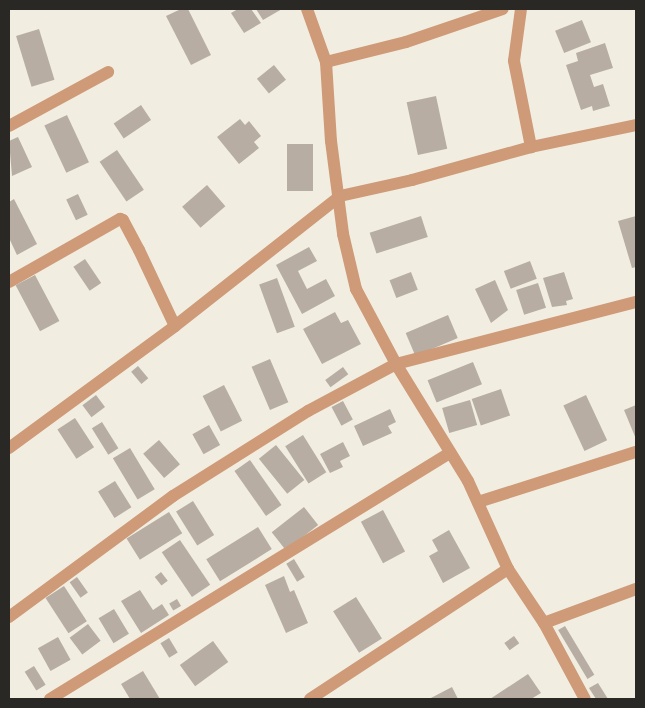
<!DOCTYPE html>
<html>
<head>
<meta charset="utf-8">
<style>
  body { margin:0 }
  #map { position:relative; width:645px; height:708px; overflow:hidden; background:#f1eee1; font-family:Ubuntu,sans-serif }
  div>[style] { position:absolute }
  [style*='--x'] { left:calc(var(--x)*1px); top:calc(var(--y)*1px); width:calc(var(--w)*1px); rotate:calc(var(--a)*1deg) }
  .building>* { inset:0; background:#b7ada3; transform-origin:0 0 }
  .street>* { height:12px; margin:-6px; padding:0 6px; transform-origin:6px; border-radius:6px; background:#ce9a78 }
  span { translate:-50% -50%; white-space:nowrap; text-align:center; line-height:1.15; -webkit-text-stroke:4px #fefbee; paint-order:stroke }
  .frame { position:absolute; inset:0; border:10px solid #292824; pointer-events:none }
</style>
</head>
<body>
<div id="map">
  <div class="building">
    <i style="clip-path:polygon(181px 9px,188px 9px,211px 55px,191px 65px,166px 16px)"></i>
    <i style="clip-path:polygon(238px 9px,251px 9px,261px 23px,244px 33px,231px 13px)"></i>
    <i style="clip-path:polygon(256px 9px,282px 9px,263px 20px)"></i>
    <i style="left:582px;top:20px;width:24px;height:29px;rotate:68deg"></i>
    <i style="left:39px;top:29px;width:53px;height:24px;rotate:73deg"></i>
    <i style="clip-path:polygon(605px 43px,613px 68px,590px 75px,594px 87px,603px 84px,610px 106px,593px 111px,592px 106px,581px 110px,566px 65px,578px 61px,576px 53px)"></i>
    <i style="left:274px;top:65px;width:19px;height:22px;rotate:51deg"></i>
    <i style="left:436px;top:96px;width:54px;height:30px;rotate:78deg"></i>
    <i style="left:141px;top:105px;width:18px;height:33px;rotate:56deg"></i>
    <i style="left:67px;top:115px;width:52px;height:25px;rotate:65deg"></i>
    <i style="clip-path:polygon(240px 119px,245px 125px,249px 121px,261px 136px,254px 142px,259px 148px,239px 164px,217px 137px)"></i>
    <i style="clip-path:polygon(18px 137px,32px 167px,12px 176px,9px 141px)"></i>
    <i style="left:287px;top:144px;width:26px;height:47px"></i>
    <i style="left:117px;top:150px;width:48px;height:21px;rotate:56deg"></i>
    <i style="left:207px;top:185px;width:28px;height:33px;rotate:49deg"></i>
    <i style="left:78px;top:194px;width:23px;height:13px;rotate:65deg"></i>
    <i style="clip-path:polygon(14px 199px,37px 244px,17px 255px,9px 238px,9px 202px)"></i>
    <i style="left:421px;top:216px;width:22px;height:54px;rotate:72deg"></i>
    <i style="clip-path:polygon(636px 216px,636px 267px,632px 268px,618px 221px)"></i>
    <i style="clip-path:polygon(309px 247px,317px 261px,298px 271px,307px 289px,326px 279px,335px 296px,302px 314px,276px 265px)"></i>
    <i style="left:85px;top:259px;width:29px;height:14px;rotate:56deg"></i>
    <i style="left:530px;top:261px;width:19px;height:28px;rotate:69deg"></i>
    <i style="left:411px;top:272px;width:19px;height:23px;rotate:69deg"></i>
    <i style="clip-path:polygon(564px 272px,573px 299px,566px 301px,567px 305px,552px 307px,543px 278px)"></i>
    <i style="left:35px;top:275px;width:52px;height:22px;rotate:62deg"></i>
    <i style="left:277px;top:278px;width:52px;height:19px;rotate:70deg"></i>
    <i style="clip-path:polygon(495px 280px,508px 310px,491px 323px,475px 289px)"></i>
    <i style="left:538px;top:283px;width:26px;height:23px;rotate:72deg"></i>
    <i style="clip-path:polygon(335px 312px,341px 323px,348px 320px,361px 344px,322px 364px,303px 329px)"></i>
    <i style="left:448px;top:315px;width:25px;height:46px;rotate:67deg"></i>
    <i style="left:270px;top:359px;width:47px;height:20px;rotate:67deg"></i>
    <i style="left:473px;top:362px;width:24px;height:49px;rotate:68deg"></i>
    <i style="left:138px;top:366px;width:16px;height:9px;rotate:50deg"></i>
    <i style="left:343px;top:367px;width:9px;height:22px;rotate:54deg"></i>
    <i style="left:224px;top:385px;width:40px;height:24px;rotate:63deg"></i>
    <i style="left:501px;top:389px;width:28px;height:31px;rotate:71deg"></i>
    <i style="left:96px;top:395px;width:15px;height:17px;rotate:53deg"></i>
    <i style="left:586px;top:395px;width:50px;height:25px;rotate:65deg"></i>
    <i style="left:470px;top:400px;width:26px;height:29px;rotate:74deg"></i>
    <i style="left:343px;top:401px;width:21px;height:13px;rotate:62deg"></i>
    <i style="clip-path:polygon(636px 405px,636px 439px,624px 410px)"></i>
    <i style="clip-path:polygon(390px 409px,396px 422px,388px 426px,392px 433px,363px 446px,354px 426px)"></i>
    <i style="left:75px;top:418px;width:35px;height:21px;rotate:57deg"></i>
    <i style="left:102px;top:422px;width:31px;height:12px;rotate:58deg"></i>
    <i style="left:209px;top:425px;width:23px;height:19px;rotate:61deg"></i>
    <i style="left:303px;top:435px;width:44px;height:21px;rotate:58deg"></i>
    <i style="left:159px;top:440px;width:32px;height:21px;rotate:49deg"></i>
    <i style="clip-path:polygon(343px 442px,350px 456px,340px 461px,343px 467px,330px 473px,320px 454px)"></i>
    <i style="left:276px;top:445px;width:45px;height:22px;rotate:51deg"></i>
    <i style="left:130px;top:448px;width:48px;height:20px;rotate:59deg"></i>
    <i style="left:250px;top:460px;width:55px;height:19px;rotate:55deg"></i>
    <i style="left:115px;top:481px;width:31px;height:20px;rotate:58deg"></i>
    <i style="left:193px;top:501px;width:40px;height:20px;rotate:58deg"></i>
    <i style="left:304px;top:507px;width:23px;height:41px;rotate:52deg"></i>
    <i style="left:383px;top:510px;width:47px;height:25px;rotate:62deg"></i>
    <i style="left:169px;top:512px;width:25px;height:50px;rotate:58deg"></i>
    <i style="left:258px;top:527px;width:26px;height:61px;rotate:58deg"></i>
    <i style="clip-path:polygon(449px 530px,470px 568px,443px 583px,429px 556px,438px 551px,432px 540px)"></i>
    <i style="left:180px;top:540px;width:54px;height:22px;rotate:56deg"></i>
    <i style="left:294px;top:559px;width:21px;height:9px;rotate:59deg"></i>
    <i style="left:161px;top:572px;width:11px;height:8px;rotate:52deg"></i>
    <i style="clip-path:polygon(284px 576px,290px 592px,294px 590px,308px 623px,286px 633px,265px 585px)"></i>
    <i style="left:77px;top:577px;width:19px;height:9px;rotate:55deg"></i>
    <i style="left:64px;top:586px;width:42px;height:22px;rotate:57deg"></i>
    <i style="clip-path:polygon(140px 590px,153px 610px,162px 604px,169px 615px,141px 633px,121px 601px)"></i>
    <i style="left:356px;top:597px;width:49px;height:27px;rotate:58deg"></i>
    <i style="left:177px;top:599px;width:8px;height:9px;rotate:60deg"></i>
    <i style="left:114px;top:609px;width:29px;height:18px;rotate:59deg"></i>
    <i style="left:88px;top:624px;width:21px;height:23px;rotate:53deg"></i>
    <i style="left:565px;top:626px;width:57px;height:8px;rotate:59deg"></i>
    <i style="left:514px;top:636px;width:9px;height:12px;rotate:54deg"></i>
    <i style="left:58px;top:637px;width:26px;height:23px;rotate:61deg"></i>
    <i style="left:169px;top:638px;width:17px;height:10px;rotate:59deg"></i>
    <i style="left:213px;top:641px;width:26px;height:41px;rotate:54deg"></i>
    <i style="left:34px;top:666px;width:22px;height:11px;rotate:58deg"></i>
    <i style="clip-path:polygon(143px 671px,160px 699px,130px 699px,121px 684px)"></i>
    <i style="clip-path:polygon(528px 674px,541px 693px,531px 699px,490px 699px)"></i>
    <i style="clip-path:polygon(598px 683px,608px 699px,596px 699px,589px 688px)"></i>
    <i style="clip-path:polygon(452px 687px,458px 699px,429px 699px)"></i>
  </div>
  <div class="street">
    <i style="--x:307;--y:9;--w:56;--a:70.3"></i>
    <i style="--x:326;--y:62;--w:79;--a:86.4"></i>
    <i style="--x:331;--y:141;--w:94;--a:82.6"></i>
    <i style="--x:343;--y:234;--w:57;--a:76.7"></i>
    <i style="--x:356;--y:289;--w:85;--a:61.9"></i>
    <i style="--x:396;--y:364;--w:137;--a:58.4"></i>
    <i style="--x:468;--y:481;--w:97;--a:65.6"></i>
    <i style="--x:508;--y:569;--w:65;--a:56.3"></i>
    <i style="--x:544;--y:623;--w:86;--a:61.7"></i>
    <i style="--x:521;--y:9;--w:52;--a:97.7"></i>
    <i style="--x:514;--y:61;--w:88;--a:78.8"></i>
    <i style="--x:326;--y:62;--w:82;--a:-14"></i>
    <i style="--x:406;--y:42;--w:102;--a:-18.8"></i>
    <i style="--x:9;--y:126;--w:113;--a:-28.6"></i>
    <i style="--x:9;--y:282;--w:128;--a:-29.6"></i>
    <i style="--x:120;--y:219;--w:3;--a:18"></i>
    <i style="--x:123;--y:220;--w:34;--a:62"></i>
    <i style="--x:139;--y:250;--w:84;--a:64.7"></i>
    <i style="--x:9;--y:448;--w:206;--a:-36.3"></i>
    <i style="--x:175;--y:326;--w:210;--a:-38.2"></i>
    <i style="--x:340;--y:196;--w:74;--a:-12.5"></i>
    <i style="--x:412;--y:180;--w:123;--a:-15.5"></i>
    <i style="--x:531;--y:147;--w:107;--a:-11.8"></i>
    <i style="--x:478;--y:502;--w:166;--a:-17.6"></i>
    <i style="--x:9;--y:617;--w:204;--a:-36.4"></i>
    <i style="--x:173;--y:496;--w:160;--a:-32.2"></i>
    <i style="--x:308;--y:411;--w:100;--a:-28.1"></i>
    <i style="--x:396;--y:364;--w:248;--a:-14.5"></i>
    <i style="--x:544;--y:623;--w:98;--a:-20.3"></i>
    <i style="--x:50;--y:699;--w:470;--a:-31.6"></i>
    <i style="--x:310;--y:699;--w:237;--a:-33.3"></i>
  </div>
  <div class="frame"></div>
</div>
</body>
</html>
